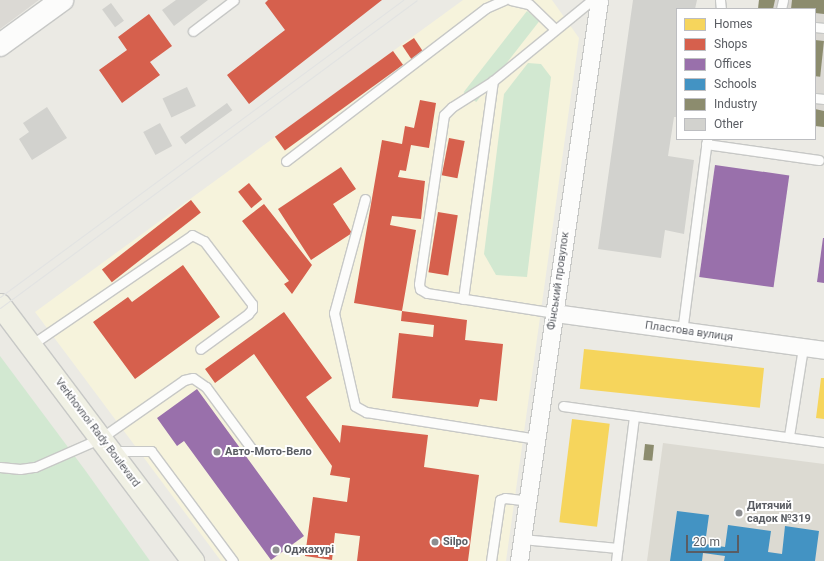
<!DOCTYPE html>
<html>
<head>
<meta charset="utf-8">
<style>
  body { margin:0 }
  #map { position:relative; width:824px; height:561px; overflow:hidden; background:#ebeae4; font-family:Roboto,sans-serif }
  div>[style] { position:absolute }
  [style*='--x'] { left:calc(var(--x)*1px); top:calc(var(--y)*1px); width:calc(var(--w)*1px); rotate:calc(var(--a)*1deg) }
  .commercial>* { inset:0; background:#f6f3dc }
  .industrial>* { inset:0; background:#dbd9d4 }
  .education>* { inset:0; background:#dcdad2 }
  .green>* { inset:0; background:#d2e8d1; transform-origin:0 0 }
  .homes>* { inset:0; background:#f6d55c; transform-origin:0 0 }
  .shops>* { inset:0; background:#d6604d; transform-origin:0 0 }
  .offices>* { inset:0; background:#9970ab; transform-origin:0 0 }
  .schools>* { inset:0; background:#4393c3 }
  .industry>* { inset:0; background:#8c8c6e; transform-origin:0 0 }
  .building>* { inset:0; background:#d2d2ce; transform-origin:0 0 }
  .roads { filter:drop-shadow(1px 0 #c7c8c6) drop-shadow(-1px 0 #c7c8c6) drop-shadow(0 1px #c7c8c6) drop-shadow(0 -1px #c7c8c6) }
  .service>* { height:9px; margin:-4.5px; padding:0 4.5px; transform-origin:4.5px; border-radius:4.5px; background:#fcfcfb }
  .minor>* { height:17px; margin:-8.5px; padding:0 8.5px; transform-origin:8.5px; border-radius:8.5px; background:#fcfcfb }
  .tertiary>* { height:22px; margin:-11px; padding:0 11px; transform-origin:11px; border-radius:11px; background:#fcfcfb }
  .trunk>* { height:22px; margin:-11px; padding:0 11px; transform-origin:11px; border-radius:11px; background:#f0f0e4 }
  .tram>* { height:1px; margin:-0.5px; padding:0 0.5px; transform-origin:0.5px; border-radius:0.5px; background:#e2e3e2 }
  .dots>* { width:11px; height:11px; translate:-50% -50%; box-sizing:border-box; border:2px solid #fff; border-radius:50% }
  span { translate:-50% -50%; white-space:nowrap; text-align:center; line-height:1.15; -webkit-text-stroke:4px #fff; paint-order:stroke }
  .street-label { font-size:11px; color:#5a5d63 }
  .poi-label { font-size:11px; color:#5a5d63; font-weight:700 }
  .left { translate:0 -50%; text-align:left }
  .legend { position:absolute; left:676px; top:8px; width:140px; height:132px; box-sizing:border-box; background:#fff; border:1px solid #bdbec1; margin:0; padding:5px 7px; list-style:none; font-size:12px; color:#5a5d63 }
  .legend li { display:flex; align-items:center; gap:8px; height:20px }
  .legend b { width:20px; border:1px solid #bdbec1 }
  .scale { position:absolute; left:686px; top:535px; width:53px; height:18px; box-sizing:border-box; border:2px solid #5a5d63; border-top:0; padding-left:5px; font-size:12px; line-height:14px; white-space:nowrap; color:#5a5d63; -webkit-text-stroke:3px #fff; paint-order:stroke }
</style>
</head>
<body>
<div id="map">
  <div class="commercial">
    <i style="clip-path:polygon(463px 0,552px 0,579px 38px,506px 561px,221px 561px,35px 312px)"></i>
  </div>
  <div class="industrial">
    <i style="clip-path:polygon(0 0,39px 0,0 29px)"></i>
    <i style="clip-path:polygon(759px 0,824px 0,824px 127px,815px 126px,815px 9px,758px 9px)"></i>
  </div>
  <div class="education">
    <i style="clip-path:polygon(663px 443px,824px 464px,824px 561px,647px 561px)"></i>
  </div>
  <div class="green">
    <i style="left:527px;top:11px;width:16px;height:103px;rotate:38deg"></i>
    <i style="clip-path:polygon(528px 63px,541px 64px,551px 77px,527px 277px,496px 275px,484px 254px,504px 94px)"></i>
    <i style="clip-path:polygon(0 356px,85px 470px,150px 561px,0 561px)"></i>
  </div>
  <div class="homes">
    <i style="left:584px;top:349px;width:181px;height:40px;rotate:6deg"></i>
    <i style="clip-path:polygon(821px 378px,824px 378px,824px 419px,816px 418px)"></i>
    <i style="left:572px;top:419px;width:38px;height:104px;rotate:7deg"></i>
  </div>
  <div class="shops">
    <i style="clip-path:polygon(268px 0,382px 0,249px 104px,227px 75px,285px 30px,265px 3px)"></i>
    <i style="clip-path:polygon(149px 14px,172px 46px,150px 62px,160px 75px,122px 103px,99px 70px,127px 50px,118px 37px)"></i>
    <i style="left:414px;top:38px;width:18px;height:14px;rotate:56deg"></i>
    <i style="left:393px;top:51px;width:17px;height:146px;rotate:54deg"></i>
    <i style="clip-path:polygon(420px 100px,436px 103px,429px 148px,411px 145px,406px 171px,400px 170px,398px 177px,425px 181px,421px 219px,392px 216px,390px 225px,416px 230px,402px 311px,354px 303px,382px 140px,402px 144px,405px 126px,414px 128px)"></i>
    <i style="left:449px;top:138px;width:16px;height:38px;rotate:11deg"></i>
    <i style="clip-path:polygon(341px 167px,356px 189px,333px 204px,352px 233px,311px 260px,278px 209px)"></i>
    <i style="left:249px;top:183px;width:21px;height:14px;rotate:51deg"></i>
    <i style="left:191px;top:200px;width:16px;height:113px;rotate:52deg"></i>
    <i style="clip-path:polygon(264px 204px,312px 265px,292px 294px,284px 284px,289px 281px,242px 221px)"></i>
    <i style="left:438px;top:212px;width:20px;height:61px;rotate:9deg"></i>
    <i style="clip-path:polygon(183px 265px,220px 317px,135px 379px,93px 322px,128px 297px,132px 302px)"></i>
    <i style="clip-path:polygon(402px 311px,467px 320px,465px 340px,503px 344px,497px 401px,480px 399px,478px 407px,392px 398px,399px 333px,433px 337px,434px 325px,401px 321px)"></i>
    <i style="clip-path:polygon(284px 312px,332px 378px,306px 397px,340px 443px,342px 425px,428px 435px,424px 467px,479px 475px,468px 561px,357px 561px,360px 536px,335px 533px,332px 560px,305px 556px,313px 497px,347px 502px,350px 478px,330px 475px,332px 466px,254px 354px,215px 383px,205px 369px)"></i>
  </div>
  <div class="offices">
    <i style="left:715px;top:165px;width:75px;height:113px;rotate:8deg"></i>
    <i style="clip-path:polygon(823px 238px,824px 238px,824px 283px,817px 282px)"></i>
    <i style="clip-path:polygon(197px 389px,304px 536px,271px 560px,184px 441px,177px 446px,157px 418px)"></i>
  </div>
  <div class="schools">
    <i style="clip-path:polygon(677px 511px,709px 515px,705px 544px,725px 547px,728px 525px,771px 531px,768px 552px,782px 554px,785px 526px,819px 531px,815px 561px,724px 561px,725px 556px,703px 553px,702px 561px,670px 561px)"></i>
  </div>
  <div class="industry">
    <i style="clip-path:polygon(759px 0,775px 0,773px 9px,758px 9px)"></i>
    <i style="clip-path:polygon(792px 0,824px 0,824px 14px,815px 13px,815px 9px,791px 9px)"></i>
    <i style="left:815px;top:40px;width:9px;height:36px;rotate:6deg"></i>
    <i style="clip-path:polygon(815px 109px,824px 111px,824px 127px,815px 126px)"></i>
    <i style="left:645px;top:444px;width:9px;height:16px;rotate:6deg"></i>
  </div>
  <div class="building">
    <i style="clip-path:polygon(176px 0,208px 0,174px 26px,162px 10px)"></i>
    <i style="clip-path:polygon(633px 0,697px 0,695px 9px,677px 9px,677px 117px,674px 117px,668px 156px,694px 160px,684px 234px,665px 230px,661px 258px,598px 249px)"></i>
    <i style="left:111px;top:3px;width:22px;height:11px;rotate:54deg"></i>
    <i style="left:187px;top:87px;width:21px;height:27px;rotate:65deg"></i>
    <i style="left:227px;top:103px;width:9px;height:58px;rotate:54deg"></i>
    <i style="clip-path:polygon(47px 107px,67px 138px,32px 160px,19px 139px,29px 132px,23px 123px)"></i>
    <i style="left:160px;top:123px;width:26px;height:19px;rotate:62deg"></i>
  </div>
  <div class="roads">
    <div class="service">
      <i style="--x:511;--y:0;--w:18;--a:13"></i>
      <i style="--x:529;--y:4;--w:36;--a:44"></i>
      <i style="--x:720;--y:0;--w:9;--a:84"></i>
      <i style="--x:781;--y:9;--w:9;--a:-77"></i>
      <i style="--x:815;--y:27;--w:9;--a:6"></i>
      <i style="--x:193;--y:31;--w:51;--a:-37.1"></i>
      <i style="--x:815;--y:98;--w:9;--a:6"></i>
      <i style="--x:706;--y:144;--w:114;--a:8.1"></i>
      <i style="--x:286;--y:161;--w:252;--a:-37.4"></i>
      <i style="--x:486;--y:8;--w:20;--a:-24"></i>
      <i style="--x:365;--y:199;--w:118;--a:105.2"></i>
      <i style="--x:334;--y:313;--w:95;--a:77.3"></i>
      <i style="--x:355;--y:406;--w:13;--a:29"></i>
      <i style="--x:366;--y:412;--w:173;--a:9"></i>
      <i style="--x:463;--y:299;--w:220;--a:-82.2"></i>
      <i style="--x:555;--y:313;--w:130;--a:-171.1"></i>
      <i style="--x:427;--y:293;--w:8;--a:-150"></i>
      <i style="--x:420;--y:289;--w:5;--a:-101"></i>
      <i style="--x:419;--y:284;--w:171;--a:-81.6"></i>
      <i style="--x:444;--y:115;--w:11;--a:-45"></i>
      <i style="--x:452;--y:107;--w:49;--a:-32.4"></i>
      <i style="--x:493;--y:81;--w:128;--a:-39.3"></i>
      <i style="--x:682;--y:332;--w:195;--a:-82.6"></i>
      <i style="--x:31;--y:345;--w:195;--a:-34.3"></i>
      <i style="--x:192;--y:235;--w:13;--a:27"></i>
      <i style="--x:204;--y:241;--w:79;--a:52.7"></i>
      <i style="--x:252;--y:304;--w:5;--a:90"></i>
      <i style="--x:252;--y:309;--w:6;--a:129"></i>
      <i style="--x:248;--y:314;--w:59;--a:143.9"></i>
      <i style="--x:563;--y:406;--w:263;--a:7.9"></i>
      <i style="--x:789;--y:436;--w:89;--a:-81"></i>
      <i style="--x:112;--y:451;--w:39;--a:0"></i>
      <i style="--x:151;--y:451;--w:137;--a:53.3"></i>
      <i style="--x:0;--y:467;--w:20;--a:6"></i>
      <i style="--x:20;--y:469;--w:15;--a:-8"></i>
      <i style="--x:35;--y:467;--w:72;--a:-23.7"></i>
      <i style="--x:101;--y:438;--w:101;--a:-34.9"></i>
      <i style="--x:184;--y:380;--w:9;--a:-13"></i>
      <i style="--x:193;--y:378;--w:16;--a:35"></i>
      <i style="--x:206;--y:387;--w:76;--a:53.6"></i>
      <i style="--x:522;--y:539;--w:96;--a:5.4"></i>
      <i style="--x:491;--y:561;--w:62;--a:-81.6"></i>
      <i style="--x:500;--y:500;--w:5;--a:-22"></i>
      <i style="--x:505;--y:498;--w:23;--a:7"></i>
      <i style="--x:616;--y:561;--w:145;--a:-82.9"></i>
    </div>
    <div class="minor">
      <i style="--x:555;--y:313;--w:272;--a:7.8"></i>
      <i style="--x:519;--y:561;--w:567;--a:-81.88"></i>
    </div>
    <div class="tertiary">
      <i style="--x:0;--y:45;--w:77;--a:-36"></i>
    </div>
    <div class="trunk">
      <i style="--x:0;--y:305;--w:321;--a:53"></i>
    </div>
  </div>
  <div class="tram">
    <i style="--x:0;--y:297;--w:501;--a:-36.39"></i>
    <i style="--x:0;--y:308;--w:518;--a:-36.45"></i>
  </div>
  <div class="dots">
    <i style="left:217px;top:452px;background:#8d8e90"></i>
    <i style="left:739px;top:513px;background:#8d8e90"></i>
    <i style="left:435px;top:542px;background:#8d8e90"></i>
    <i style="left:276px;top:550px;background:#8d8e90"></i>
  </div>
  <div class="street-label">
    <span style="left:559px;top:281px;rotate:-82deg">Фінський провулок</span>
    <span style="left:689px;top:332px;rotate:8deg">Пластова вулиця</span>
    <span style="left:97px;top:433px;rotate:53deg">Verkhovnoi Rady Boulevard</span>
  </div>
  <div class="poi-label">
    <span class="left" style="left:225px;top:452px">Авто-Мото-Вело</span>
    <span class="left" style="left:747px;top:513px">Дитячий<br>садок №319</span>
    <span class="left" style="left:443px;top:542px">Silpo</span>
    <span class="left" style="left:284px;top:550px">Оджахурі</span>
  </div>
  <ul class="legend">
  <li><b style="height:11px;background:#f6d55c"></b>Homes</li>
  <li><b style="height:11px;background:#d6604d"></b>Shops</li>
  <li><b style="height:11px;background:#9970ab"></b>Offices</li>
  <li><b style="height:11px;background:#4393c3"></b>Schools</li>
  <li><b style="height:11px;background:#8c8c6e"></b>Industry</li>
  <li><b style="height:11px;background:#d2d2ce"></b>Other</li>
  </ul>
  <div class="scale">20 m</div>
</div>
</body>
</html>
